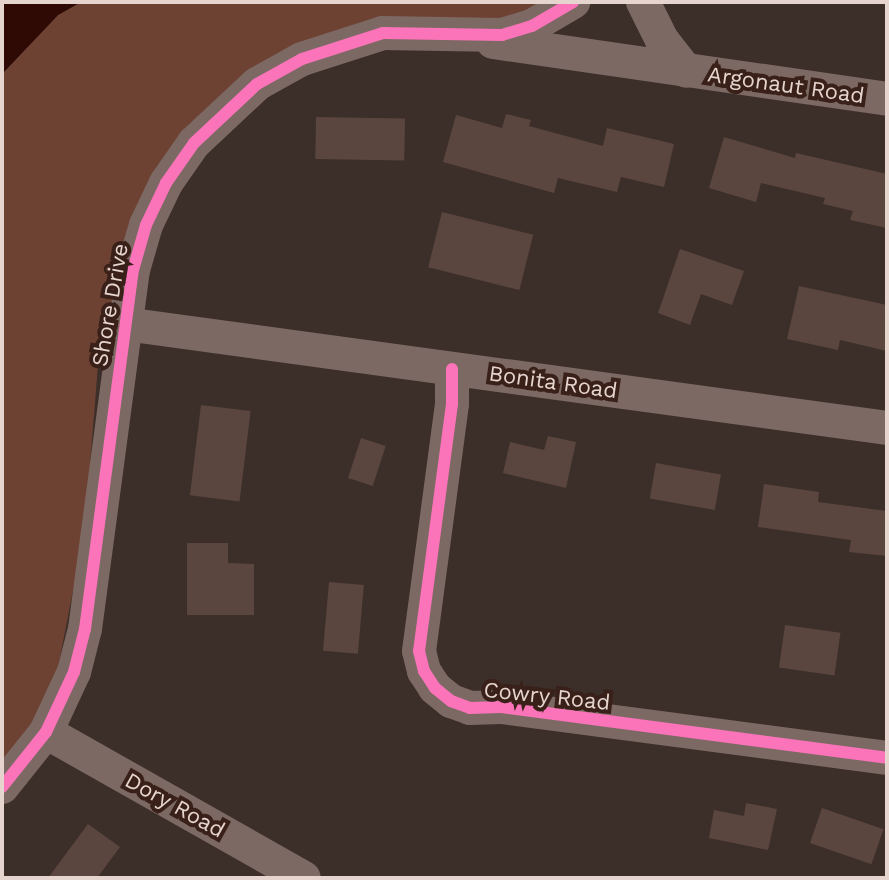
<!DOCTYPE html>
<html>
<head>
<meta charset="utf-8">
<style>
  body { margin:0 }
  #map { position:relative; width:889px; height:880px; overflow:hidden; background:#3c2e29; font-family:"Work Sans",sans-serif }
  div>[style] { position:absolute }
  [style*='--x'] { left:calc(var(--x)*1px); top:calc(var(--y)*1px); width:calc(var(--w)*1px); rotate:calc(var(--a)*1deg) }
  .green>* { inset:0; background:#6e4233 }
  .water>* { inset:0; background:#2f0a04 }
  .building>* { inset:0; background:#5a463f; transform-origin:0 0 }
  .minor>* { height:34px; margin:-17px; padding:0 17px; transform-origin:17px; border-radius:17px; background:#7c6963 }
  .cycleway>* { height:12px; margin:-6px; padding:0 6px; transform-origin:6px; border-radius:6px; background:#fb73b8 }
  span { translate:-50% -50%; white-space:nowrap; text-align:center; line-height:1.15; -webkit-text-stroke:8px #392018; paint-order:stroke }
  .street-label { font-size:22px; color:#e6d5cf }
  .frame { position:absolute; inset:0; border:4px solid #e6d5cf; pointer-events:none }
</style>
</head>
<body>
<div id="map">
  <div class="green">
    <i style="clip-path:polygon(81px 2px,546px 2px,507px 24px,414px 26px,204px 118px,100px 340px,85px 528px,48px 720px,2px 780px,2px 74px,58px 15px)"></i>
  </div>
  <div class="water">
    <i style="clip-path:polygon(2px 2px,81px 2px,58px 15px,2px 74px)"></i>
  </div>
  <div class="building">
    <i style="clip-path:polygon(506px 114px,531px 120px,529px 126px,603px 146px,607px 128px,674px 144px,664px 187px,621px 177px,617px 192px,558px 178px,554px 193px,443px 162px,456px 115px,502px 128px)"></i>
    <i style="left:316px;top:117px;width:89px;height:42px;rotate:1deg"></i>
    <i style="clip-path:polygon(724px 137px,795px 158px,796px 153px,887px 174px,887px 228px,850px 220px,853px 211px,823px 204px,825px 198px,761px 183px,756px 202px,709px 188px)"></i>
    <i style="left:442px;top:212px;width:94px;height:57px;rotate:14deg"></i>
    <i style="clip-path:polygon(680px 249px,744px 271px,732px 305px,701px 294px,690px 325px,658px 313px)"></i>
    <i style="clip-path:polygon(799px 286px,887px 305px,887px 351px,840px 340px,838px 350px,787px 339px)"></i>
    <i style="left:201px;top:405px;width:50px;height:91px;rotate:7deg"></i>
    <i style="clip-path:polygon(548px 436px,576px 442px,566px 488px,503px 473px,510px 442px,544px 450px)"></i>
    <i style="left:361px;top:438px;width:26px;height:42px;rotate:18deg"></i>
    <i style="left:656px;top:463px;width:66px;height:36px;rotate:10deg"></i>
    <i style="clip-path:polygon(764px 484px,819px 492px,818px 502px,887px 511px,887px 556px,849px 552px,851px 540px,758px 527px)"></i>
    <i style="clip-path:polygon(187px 543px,228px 543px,228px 563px,254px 564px,254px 615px,187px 615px)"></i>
    <i style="left:329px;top:582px;width:35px;height:69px;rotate:5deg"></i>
    <i style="left:785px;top:625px;width:56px;height:43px;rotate:8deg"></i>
    <i style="clip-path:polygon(746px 803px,777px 809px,768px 850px,709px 838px,714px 810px,744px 816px)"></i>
    <i style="left:822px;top:808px;width:65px;height:37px;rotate:19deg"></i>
    <i style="clip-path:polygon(88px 824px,120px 847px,97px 878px,48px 878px)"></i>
  </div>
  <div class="minor">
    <i style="--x:643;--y:2;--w:42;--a:63.4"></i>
    <i style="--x:662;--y:40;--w:39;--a:52"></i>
    <i style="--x:493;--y:42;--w:398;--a:8.2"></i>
    <i style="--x:125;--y:324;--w:769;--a:7.77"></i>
    <i style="--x:452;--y:369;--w:35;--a:90"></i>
    <i style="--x:452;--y:404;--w:249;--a:97.6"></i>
    <i style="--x:419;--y:651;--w:21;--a:76"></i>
    <i style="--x:424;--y:671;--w:20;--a:57"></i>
    <i style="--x:435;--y:688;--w:21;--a:39"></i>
    <i style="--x:451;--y:701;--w:20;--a:20"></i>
    <i style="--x:470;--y:708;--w:31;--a:-2"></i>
    <i style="--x:501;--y:707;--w:389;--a:7.5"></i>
    <i style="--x:46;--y:732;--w:296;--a:29.5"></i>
    <i style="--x:2;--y:787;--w:70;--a:-51.3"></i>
    <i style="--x:46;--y:732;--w:66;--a:-65"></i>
    <i style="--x:74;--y:672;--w:44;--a:-75.7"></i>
    <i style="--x:85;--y:629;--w:362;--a:-82.4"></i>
    <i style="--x:133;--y:270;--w:47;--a:-73.9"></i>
    <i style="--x:146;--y:225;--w:47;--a:-64.5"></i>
    <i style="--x:166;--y:183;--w:49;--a:-55"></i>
    <i style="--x:194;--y:143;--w:86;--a:-43.1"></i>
    <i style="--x:257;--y:84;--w:51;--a:-29.1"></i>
    <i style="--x:302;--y:59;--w:85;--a:-17.8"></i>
    <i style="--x:383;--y:33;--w:119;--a:1"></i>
    <i style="--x:502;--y:35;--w:31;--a:-17"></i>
    <i style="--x:532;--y:26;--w:48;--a:-30.3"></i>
  </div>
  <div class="cycleway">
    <i style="--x:452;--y:369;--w:35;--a:90"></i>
    <i style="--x:452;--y:404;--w:249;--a:97.6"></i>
    <i style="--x:419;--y:651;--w:21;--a:76"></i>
    <i style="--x:424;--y:671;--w:20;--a:57"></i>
    <i style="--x:435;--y:688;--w:21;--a:39"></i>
    <i style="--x:451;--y:701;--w:20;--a:20"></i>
    <i style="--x:470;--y:708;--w:31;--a:-2"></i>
    <i style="--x:501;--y:707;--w:389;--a:7.5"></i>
    <i style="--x:2;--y:787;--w:70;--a:-51.3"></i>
    <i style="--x:46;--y:732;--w:66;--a:-65"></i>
    <i style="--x:74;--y:672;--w:44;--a:-75.7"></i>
    <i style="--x:85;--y:629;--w:362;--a:-82.4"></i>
    <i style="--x:133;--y:270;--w:47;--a:-73.9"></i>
    <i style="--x:146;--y:225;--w:47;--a:-64.5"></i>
    <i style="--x:166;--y:183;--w:49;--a:-55"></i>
    <i style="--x:194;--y:143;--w:86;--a:-43.1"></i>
    <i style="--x:257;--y:84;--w:51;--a:-29.1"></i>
    <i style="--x:302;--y:59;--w:85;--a:-17.8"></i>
    <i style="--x:383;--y:33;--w:119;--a:1"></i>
    <i style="--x:502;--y:35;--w:31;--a:-17"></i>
    <i style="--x:532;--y:26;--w:48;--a:-30.3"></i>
  </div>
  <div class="street-label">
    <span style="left:786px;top:85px;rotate:8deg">Argonaut Road</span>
    <span style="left:110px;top:305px;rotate:-80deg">Shore Drive</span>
    <span style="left:553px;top:382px;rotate:8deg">Bonita Road</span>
    <span style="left:547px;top:696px;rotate:6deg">Cowry Road</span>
    <span style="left:175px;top:805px;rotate:29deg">Dory Road</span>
  </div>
  <div class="frame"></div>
</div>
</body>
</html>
